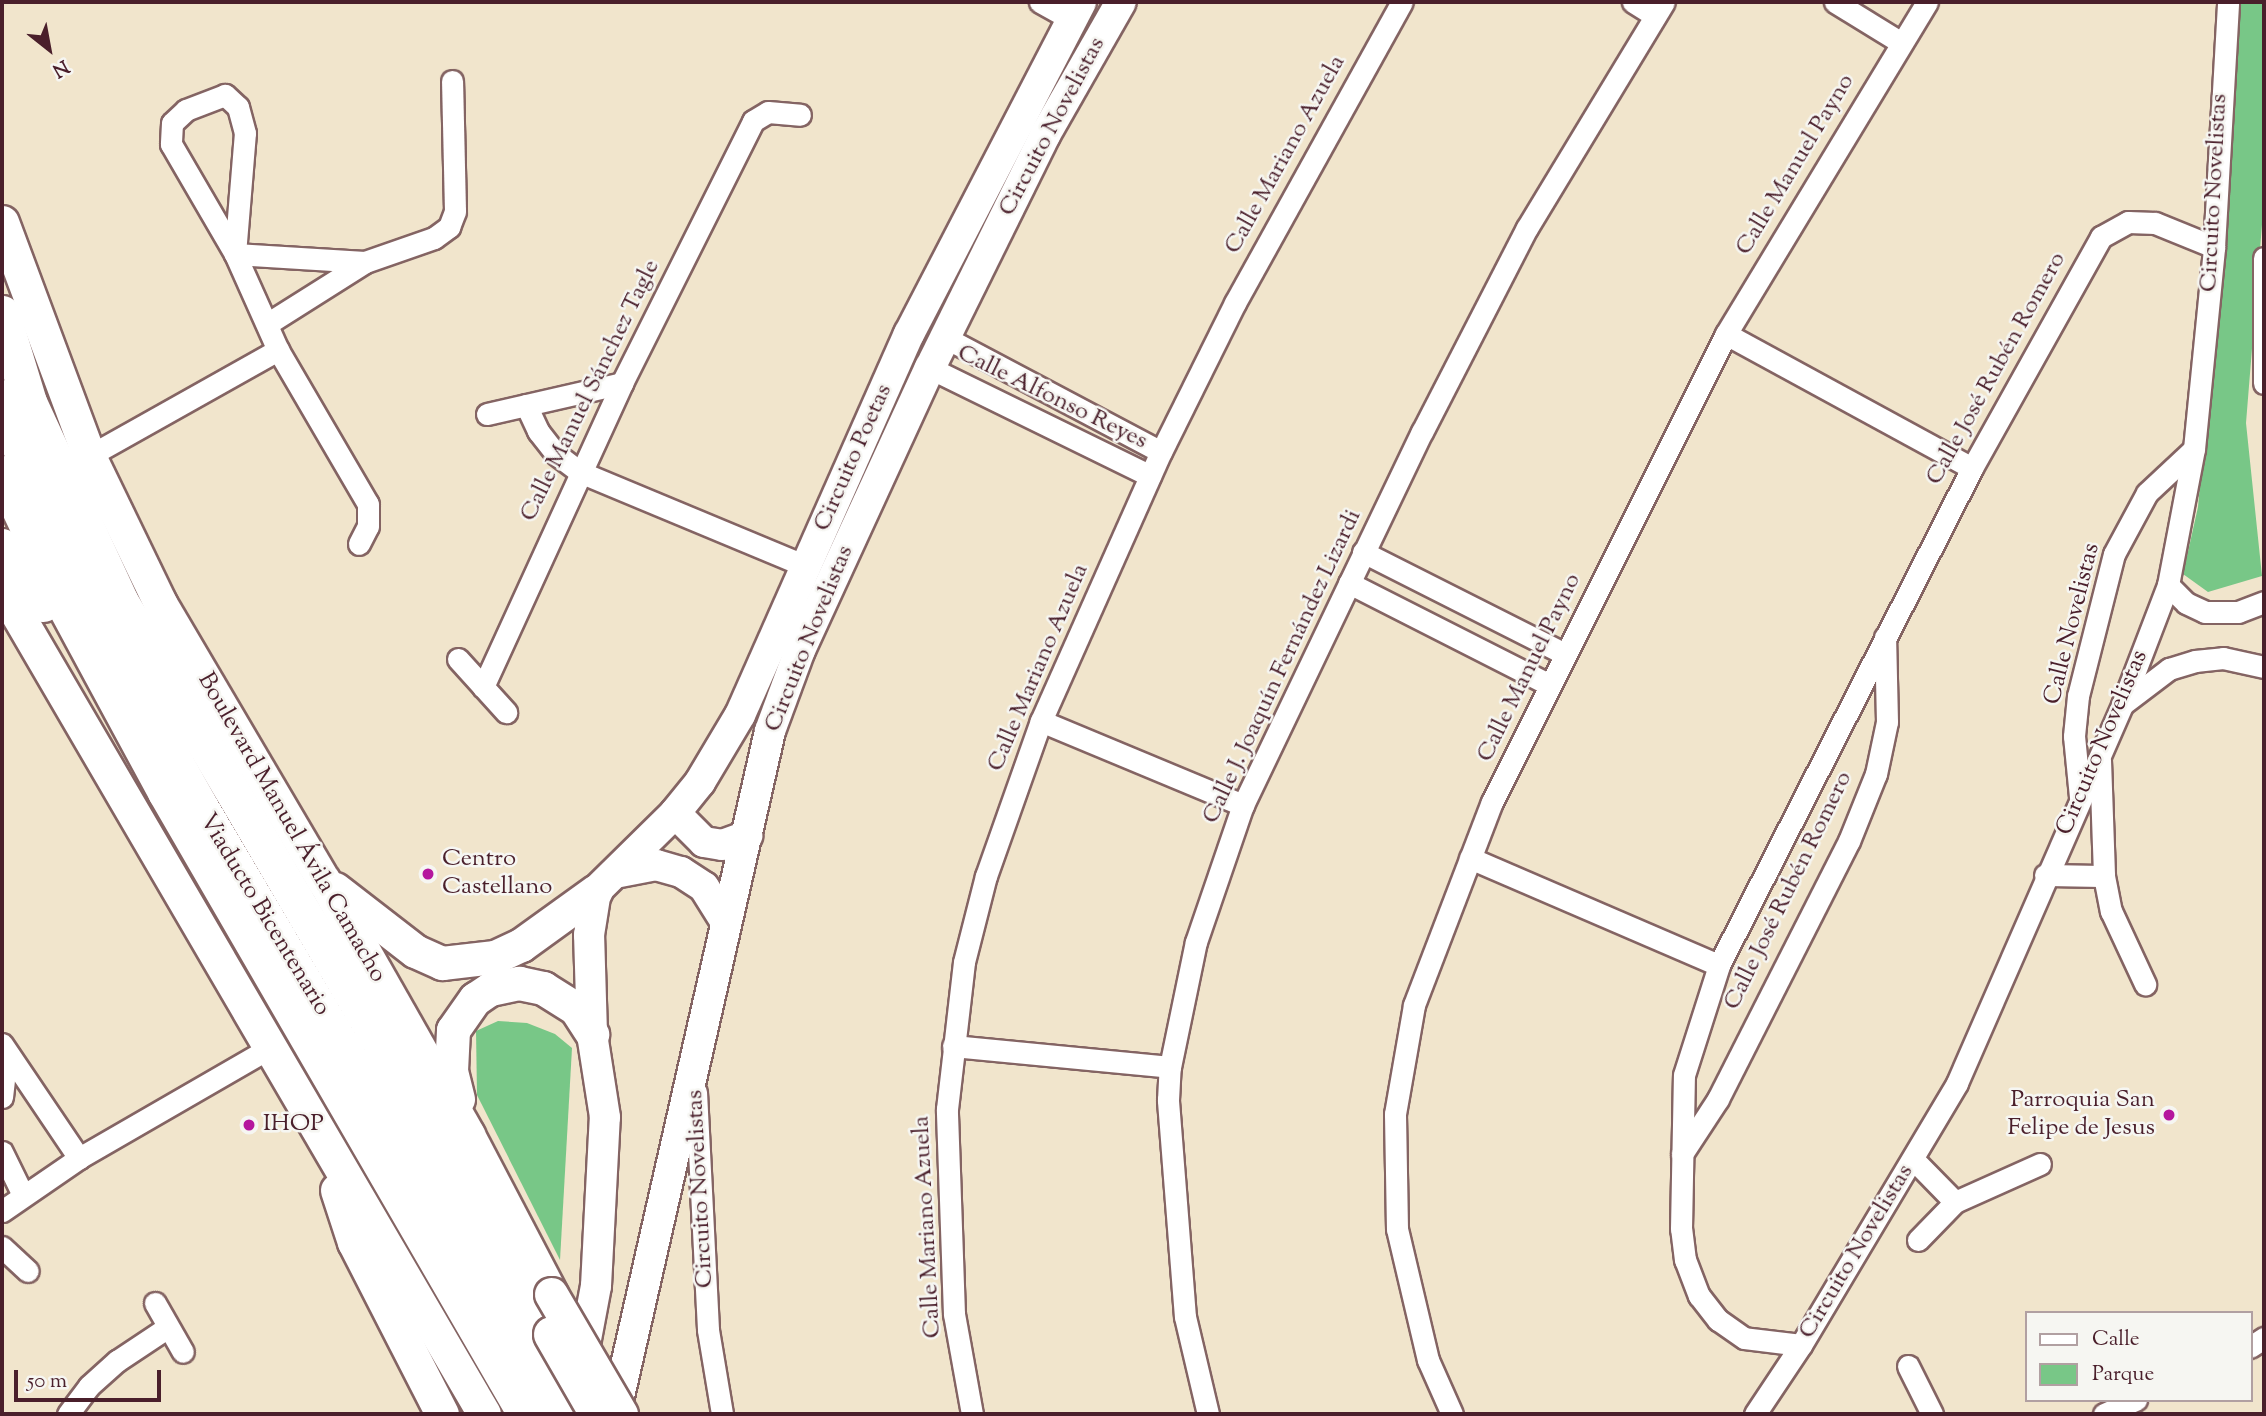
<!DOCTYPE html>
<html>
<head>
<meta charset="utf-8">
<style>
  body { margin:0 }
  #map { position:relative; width:2266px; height:1416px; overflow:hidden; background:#f1e5cc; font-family:"Sorts Mill Goudy",serif }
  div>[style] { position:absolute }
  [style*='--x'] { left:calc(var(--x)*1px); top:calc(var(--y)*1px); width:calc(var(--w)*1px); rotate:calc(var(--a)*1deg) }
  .green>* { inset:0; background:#78c787 }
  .roads { filter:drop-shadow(2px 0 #846463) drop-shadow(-2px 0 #846463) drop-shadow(0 2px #846463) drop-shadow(0 -2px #846463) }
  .minor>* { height:21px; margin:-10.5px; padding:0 10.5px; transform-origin:10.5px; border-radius:10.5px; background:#fff }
  .secondary>* { height:30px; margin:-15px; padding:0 15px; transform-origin:15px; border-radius:15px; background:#fff }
  .primary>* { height:33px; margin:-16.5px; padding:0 16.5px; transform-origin:16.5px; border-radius:16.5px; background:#fff }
  .trunk>* { height:35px; margin:-17.5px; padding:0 17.5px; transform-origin:17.5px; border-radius:17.5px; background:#fff }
  .motorway>* { height:38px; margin:-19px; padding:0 19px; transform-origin:19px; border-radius:19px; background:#fff }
  .bridges { filter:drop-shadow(2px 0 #846463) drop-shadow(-2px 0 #846463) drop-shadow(0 2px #846463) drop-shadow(0 -2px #846463) }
  .primary-bridge>* { height:33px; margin:-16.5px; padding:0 16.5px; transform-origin:16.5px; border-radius:16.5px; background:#fff }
  .trunk-bridge>* { height:35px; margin:-17.5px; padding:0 17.5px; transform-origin:17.5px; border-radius:17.5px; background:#fff }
  .dots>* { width:19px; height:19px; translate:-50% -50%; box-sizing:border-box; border:4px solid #f6f6f2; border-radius:50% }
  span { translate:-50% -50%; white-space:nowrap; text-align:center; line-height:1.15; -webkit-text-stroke:5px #f6f6f2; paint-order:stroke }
  .street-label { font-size:24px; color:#4a1f2b }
  .poi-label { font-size:24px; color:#4a1f2b }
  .left { translate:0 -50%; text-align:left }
  .right { translate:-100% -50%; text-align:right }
  .frame { position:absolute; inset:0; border:4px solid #4a1f2b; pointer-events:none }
  .legend { position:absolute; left:2025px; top:1311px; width:228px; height:91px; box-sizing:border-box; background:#f6f6f2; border:2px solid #b1a0a2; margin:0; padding:9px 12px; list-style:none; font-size:21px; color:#4a1f2b }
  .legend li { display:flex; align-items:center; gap:14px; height:35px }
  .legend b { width:35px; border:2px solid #b1a0a2 }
  .north { position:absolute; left:14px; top:14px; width:70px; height:70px; -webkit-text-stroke:5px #f6f6f2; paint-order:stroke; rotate:149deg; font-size:19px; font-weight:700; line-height:28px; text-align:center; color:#4a1f2b }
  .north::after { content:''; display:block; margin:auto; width:24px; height:32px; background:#4a1f2b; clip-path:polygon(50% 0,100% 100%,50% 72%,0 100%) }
  .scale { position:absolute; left:14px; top:1370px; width:147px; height:32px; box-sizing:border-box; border:4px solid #4a1f2b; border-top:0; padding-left:9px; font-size:21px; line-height:24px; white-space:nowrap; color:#4a1f2b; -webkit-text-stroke:5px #f6f6f2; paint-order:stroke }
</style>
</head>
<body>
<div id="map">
  <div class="green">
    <i style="clip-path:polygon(2237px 2px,2264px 2px,2264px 200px,2246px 423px,2262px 576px,2208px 592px,2183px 574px,2198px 507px,2235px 86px)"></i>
    <i style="clip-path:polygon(498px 1021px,527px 1023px,555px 1034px,572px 1048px,560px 1260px,477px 1095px,476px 1031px)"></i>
  </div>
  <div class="roads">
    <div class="minor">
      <i style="--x:1040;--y:2;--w:37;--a:29"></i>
      <i style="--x:1633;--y:2;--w:26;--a:32"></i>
      <i style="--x:1835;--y:2;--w:76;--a:31.6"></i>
      <i style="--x:235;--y:254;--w:121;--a:-85.3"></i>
      <i style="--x:245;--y:133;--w:27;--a:-105"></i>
      <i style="--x:238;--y:107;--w:18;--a:-137"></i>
      <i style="--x:225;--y:95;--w:42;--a:159"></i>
      <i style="--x:186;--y:110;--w:19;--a:137"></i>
      <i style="--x:172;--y:123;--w:21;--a:93"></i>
      <i style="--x:171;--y:144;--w:127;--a:59.8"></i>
      <i style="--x:235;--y:254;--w:105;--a:65.9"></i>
      <i style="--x:278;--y:350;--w:178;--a:59.7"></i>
      <i style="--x:368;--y:504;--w:22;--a:90"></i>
      <i style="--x:368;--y:526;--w:20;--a:117"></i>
      <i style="--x:235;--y:254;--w:130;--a:3.5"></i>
      <i style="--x:365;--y:262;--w:73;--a:-19.2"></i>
      <i style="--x:434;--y:238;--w:19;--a:-36"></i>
      <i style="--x:449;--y:227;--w:17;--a:-69"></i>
      <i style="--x:455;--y:211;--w:130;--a:-91.3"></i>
      <i style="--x:2264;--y:258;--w:125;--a:90"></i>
      <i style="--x:267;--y:324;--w:116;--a:-32.3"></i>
      <i style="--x:1726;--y:334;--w:280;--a:28.6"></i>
      <i style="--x:946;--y:338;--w:243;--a:27.9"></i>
      <i style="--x:930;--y:368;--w:245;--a:26.1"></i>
      <i style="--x:526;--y:405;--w:29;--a:65"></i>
      <i style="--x:538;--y:431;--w:29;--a:52"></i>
      <i style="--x:556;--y:454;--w:30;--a:37"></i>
      <i style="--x:580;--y:472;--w:245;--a:22.6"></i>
      <i style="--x:487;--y:414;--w:139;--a:-12.9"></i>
      <i style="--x:89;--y:456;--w:217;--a:-29.3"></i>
      <i style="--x:1363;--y:552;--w:226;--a:26.8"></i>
      <i style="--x:1349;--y:583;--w:225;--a:26.9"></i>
      <i style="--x:2168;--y:585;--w:25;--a:45"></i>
      <i style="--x:2186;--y:603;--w:21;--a:25"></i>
      <i style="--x:2205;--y:612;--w:33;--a:0"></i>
      <i style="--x:2238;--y:612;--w:28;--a:-21"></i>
      <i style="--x:458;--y:659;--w:72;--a:47.8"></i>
      <i style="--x:483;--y:687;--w:334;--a:-65.4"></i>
      <i style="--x:622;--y:383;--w:293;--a:-63.4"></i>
      <i style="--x:753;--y:121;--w:17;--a:-31"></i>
      <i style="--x:768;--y:112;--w:32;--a:5"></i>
      <i style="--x:2123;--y:704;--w:58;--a:-37.3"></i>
      <i style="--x:2169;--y:669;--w:27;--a:-17"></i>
      <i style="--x:2195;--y:661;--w:28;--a:-6"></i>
      <i style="--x:2223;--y:658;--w:42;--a:12.4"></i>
      <i style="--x:1041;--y:721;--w:219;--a:22.6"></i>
      <i style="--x:2100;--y:760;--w:116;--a:88"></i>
      <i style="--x:2104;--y:876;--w:36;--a:79"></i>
      <i style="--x:2111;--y:911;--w:81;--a:65"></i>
      <i style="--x:2080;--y:797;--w:61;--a:-95.6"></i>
      <i style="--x:2074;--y:736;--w:40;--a:-84.3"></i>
      <i style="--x:2078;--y:696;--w:146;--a:-75.8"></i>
      <i style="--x:2114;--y:554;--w:69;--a:-61.6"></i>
      <i style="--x:2147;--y:493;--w:64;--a:-43.1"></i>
      <i style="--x:1470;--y:858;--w:271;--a:23.3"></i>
      <i style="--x:2045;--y:875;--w:59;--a:1"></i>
      <i style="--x:2;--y:1044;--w:138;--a:56"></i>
      <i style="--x:953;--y:1046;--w:218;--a:5.5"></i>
      <i style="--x:696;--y:1092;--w:238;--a:87.1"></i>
      <i style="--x:708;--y:1330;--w:85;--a:80.5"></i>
      <i style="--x:2;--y:1097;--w:43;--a:-83.4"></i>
      <i style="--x:2;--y:1152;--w:46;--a:64"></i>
      <i style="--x:1682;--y:1154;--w:66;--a:-56.8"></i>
      <i style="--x:1718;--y:1099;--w:289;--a:-63.1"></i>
      <i style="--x:1849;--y:841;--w:72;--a:-68.1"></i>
      <i style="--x:1876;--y:774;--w:53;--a:-78.1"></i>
      <i style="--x:1887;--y:722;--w:85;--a:-91.3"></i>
      <i style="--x:1913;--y:1159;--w:60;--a:45.7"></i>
      <i style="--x:2;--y:1211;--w:93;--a:-34.5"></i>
      <i style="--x:79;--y:1158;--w:222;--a:-30"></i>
      <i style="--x:1918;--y:1240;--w:53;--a:-45.8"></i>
      <i style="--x:1955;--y:1202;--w:93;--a:-24.1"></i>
      <i style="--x:2;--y:1247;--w:35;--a:43"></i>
      <i style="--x:155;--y:1303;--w:56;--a:60.3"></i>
      <i style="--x:1801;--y:1345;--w:57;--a:-173"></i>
      <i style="--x:1744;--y:1338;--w:32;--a:-145"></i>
      <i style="--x:1718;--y:1320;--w:31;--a:-128"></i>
      <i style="--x:1699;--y:1296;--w:39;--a:-111"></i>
      <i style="--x:1685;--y:1260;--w:31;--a:-97"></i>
      <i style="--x:1681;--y:1229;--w:154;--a:-88.9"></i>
      <i style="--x:1684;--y:1075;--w:115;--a:-72.3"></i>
      <i style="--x:1719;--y:965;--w:558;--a:-63.02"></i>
      <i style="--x:1972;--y:468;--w:265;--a:-60.8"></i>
      <i style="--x:2101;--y:237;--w:31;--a:-29"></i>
      <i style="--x:2128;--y:222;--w:27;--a:2"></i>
      <i style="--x:2155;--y:223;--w:64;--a:22.1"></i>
      <i style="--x:2250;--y:1347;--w:17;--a:-33"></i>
      <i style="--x:1908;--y:1366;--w:54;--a:63.4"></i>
      <i style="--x:68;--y:1414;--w:35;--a:-53"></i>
      <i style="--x:89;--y:1386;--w:38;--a:-42"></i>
      <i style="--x:117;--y:1361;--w:61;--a:-33.7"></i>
      <i style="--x:972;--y:1414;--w:102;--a:-100.2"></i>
      <i style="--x:954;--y:1314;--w:205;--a:-92"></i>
      <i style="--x:947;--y:1109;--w:148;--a:-83.4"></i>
      <i style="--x:964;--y:962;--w:89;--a:-75.7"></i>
      <i style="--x:986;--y:876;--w:164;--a:-70.5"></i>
      <i style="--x:1041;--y:721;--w:295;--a:-66"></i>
      <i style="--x:1161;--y:452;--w:166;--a:-63.6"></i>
      <i style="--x:1235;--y:303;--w:344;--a:-61"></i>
      <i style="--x:1208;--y:1414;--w:100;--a:-103.3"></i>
      <i style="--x:1185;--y:1317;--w:218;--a:-94.5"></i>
      <i style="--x:1168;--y:1100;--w:33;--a:-87"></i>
      <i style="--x:1170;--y:1067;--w:128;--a:-78.3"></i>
      <i style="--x:1196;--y:942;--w:145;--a:-71.1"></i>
      <i style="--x:1243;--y:805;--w:414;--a:-64.4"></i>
      <i style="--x:1422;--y:432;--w:229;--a:-62.8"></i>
      <i style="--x:1527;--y:228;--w:264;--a:-58.8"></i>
      <i style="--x:1452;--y:1414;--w:59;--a:-114"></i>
      <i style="--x:1428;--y:1360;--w:135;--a:-103.3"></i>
      <i style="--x:1397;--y:1229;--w:115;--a:-91"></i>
      <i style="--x:1395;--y:1114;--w:111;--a:-80.1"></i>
      <i style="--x:1414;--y:1005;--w:217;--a:-69"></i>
      <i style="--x:1492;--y:802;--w:523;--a:-63.43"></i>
      <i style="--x:1726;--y:334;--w:388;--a:-58.8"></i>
      <i style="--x:1755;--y:1414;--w:83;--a:-56.3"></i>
      <i style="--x:1801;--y:1345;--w:305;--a:-59.2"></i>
      <i style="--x:1957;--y:1083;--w:412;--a:-66.4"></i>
      <i style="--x:2122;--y:705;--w:129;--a:-69"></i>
      <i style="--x:2168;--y:585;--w:138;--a:-79.2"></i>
      <i style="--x:2194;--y:449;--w:203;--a:-84.3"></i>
      <i style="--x:2214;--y:247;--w:245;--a:-86.7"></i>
      <i style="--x:2104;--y:1414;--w:35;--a:-24"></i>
    </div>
    <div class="secondary">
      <i style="--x:675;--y:813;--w:41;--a:45"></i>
      <i style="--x:704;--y:842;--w:18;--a:9"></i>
      <i style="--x:722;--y:845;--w:27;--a:-20"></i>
      <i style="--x:620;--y:872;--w:37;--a:-11"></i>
      <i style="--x:656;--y:865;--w:26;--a:16"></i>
      <i style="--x:681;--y:872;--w:27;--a:33"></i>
      <i style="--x:704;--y:887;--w:39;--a:58"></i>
      <i style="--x:581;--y:1366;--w:81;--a:-79.4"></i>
      <i style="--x:596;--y:1286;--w:169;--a:-87"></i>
      <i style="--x:605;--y:1117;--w:84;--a:-98.9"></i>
      <i style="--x:592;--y:1034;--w:99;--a:-91.7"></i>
      <i style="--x:589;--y:935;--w:45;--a:-81"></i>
      <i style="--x:596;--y:891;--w:111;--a:-44.6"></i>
      <i style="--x:675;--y:813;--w:40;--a:-51"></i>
      <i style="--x:700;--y:782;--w:78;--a:-59.2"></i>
      <i style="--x:740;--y:715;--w:417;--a:-66.1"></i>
      <i style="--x:909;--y:334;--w:374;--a:-62.6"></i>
      <i style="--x:615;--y:1414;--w:700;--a:-77.21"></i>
      <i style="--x:770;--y:731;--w:86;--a:-69.7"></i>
      <i style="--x:800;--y:650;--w:311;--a:-65.3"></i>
      <i style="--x:930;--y:368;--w:260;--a:-63.7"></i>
      <i style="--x:1045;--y:135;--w:153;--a:-60.3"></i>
    </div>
    <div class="primary">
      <i style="--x:2;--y:222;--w:250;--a:69.6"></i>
      <i style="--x:89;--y:456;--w:163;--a:64.2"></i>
      <i style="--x:160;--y:603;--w:323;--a:59.5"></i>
      <i style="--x:324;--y:881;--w:292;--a:60.4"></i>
      <i style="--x:468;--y:1135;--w:179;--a:62.4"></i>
      <i style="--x:2;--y:588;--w:956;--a:59.73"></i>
      <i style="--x:335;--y:889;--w:101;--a:37.8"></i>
      <i style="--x:415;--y:951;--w:30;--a:24"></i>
      <i style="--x:442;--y:963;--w:53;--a:-6.5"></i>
      <i style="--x:495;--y:957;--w:29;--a:-25"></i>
      <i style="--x:521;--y:945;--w:92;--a:-35.8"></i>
      <i style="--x:458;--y:1099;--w:29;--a:-104"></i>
      <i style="--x:451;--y:1071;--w:41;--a:-87.2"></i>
      <i style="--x:453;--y:1030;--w:38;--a:-55"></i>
      <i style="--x:475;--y:999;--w:18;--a:-34"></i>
      <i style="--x:490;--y:989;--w:30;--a:-12"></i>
      <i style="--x:519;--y:983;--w:25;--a:12"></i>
      <i style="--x:543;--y:988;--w:39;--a:32"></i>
      <i style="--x:576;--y:1009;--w:30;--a:57"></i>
      <i style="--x:337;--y:1190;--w:55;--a:71.9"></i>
      <i style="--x:354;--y:1242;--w:193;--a:62.9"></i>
    </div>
    <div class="trunk">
      <i style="--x:2;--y:313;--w:93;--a:73.1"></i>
      <i style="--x:29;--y:402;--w:218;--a:65.3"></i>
      <i style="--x:120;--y:600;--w:851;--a:59.58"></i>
      <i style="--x:2;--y:473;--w:146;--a:64.8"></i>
      <i style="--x:64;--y:605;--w:213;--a:61.6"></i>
      <i style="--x:165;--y:792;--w:719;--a:59.94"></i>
      <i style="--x:2;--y:546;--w:71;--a:54.7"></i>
    </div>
    <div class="motorway">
      <i style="--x:2;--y:399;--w:218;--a:67.9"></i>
      <i style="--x:84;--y:601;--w:236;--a:60.8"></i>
      <i style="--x:199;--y:807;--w:705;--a:59.4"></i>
    </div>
  </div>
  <div class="bridges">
    <div class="primary-bridge">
      <i style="--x:551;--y:1294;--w:139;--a:59.7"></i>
    </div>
    <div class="trunk-bridge">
      <i style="--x:551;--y:1334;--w:92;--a:60.1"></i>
    </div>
  </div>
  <div class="dots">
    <i style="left:428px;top:874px;background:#b5179e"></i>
    <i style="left:2169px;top:1115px;background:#b5179e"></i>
    <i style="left:249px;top:1125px;background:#b5179e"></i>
  </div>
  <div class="street-label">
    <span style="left:1053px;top:127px;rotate:-62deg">Circuito Novelistas</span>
    <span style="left:1286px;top:155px;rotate:-61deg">Calle Mariano Azuela</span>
    <span style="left:1796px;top:165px;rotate:-59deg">Calle Manuel Payno</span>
    <span style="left:2215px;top:193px;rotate:-87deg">Circuito Novelistas</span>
    <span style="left:1997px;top:369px;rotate:-61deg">Calle José Rubén Romero</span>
    <span style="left:591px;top:391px;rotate:-64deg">Calle Manuel Sánchez Tagle</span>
    <span style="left:1052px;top:398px;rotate:26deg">Calle Alfonso Reyes</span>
    <span style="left:854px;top:458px;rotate:-66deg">Circuito Poetas</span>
    <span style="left:2073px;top:624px;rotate:-76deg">Calle Novelistas</span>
    <span style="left:810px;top:639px;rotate:-68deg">Circuito Novelistas</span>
    <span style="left:1283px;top:667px;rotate:-65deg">Calle J. Joaquín Fernández Lizardi</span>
    <span style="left:1039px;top:668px;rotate:-67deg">Calle Mariano Azuela</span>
    <span style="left:1530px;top:668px;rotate:-64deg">Calle Manuel Payno</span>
    <span style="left:2103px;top:743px;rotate:-67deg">Circuito Novelistas</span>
    <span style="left:291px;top:828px;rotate:60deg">Boulevard Manuel Ávila Camacho</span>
    <span style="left:1789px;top:891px;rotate:-64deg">Calle José Rubén Romero</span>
    <span style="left:264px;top:915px;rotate:59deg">Viaducto Bicentenario</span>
    <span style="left:701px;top:1189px;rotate:-93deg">Circuito Novelistas</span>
    <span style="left:928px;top:1227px;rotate:-93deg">Calle Mariano Azuela</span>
    <span style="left:1857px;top:1252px;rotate:-59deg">Circuito Novelistas</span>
  </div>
  <div class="poi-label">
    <span class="left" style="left:442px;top:874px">Centro<br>Castellano</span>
    <span class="right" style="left:2155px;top:1115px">Parroquia San<br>Felipe de Jesus</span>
    <span class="left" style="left:263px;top:1125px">IHOP</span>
  </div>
  <div class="frame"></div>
  <ul class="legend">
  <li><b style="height:9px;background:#fff"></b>Calle</li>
  <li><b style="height:19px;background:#78c787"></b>Parque</li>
  </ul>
  <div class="north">N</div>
  <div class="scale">50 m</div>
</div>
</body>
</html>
